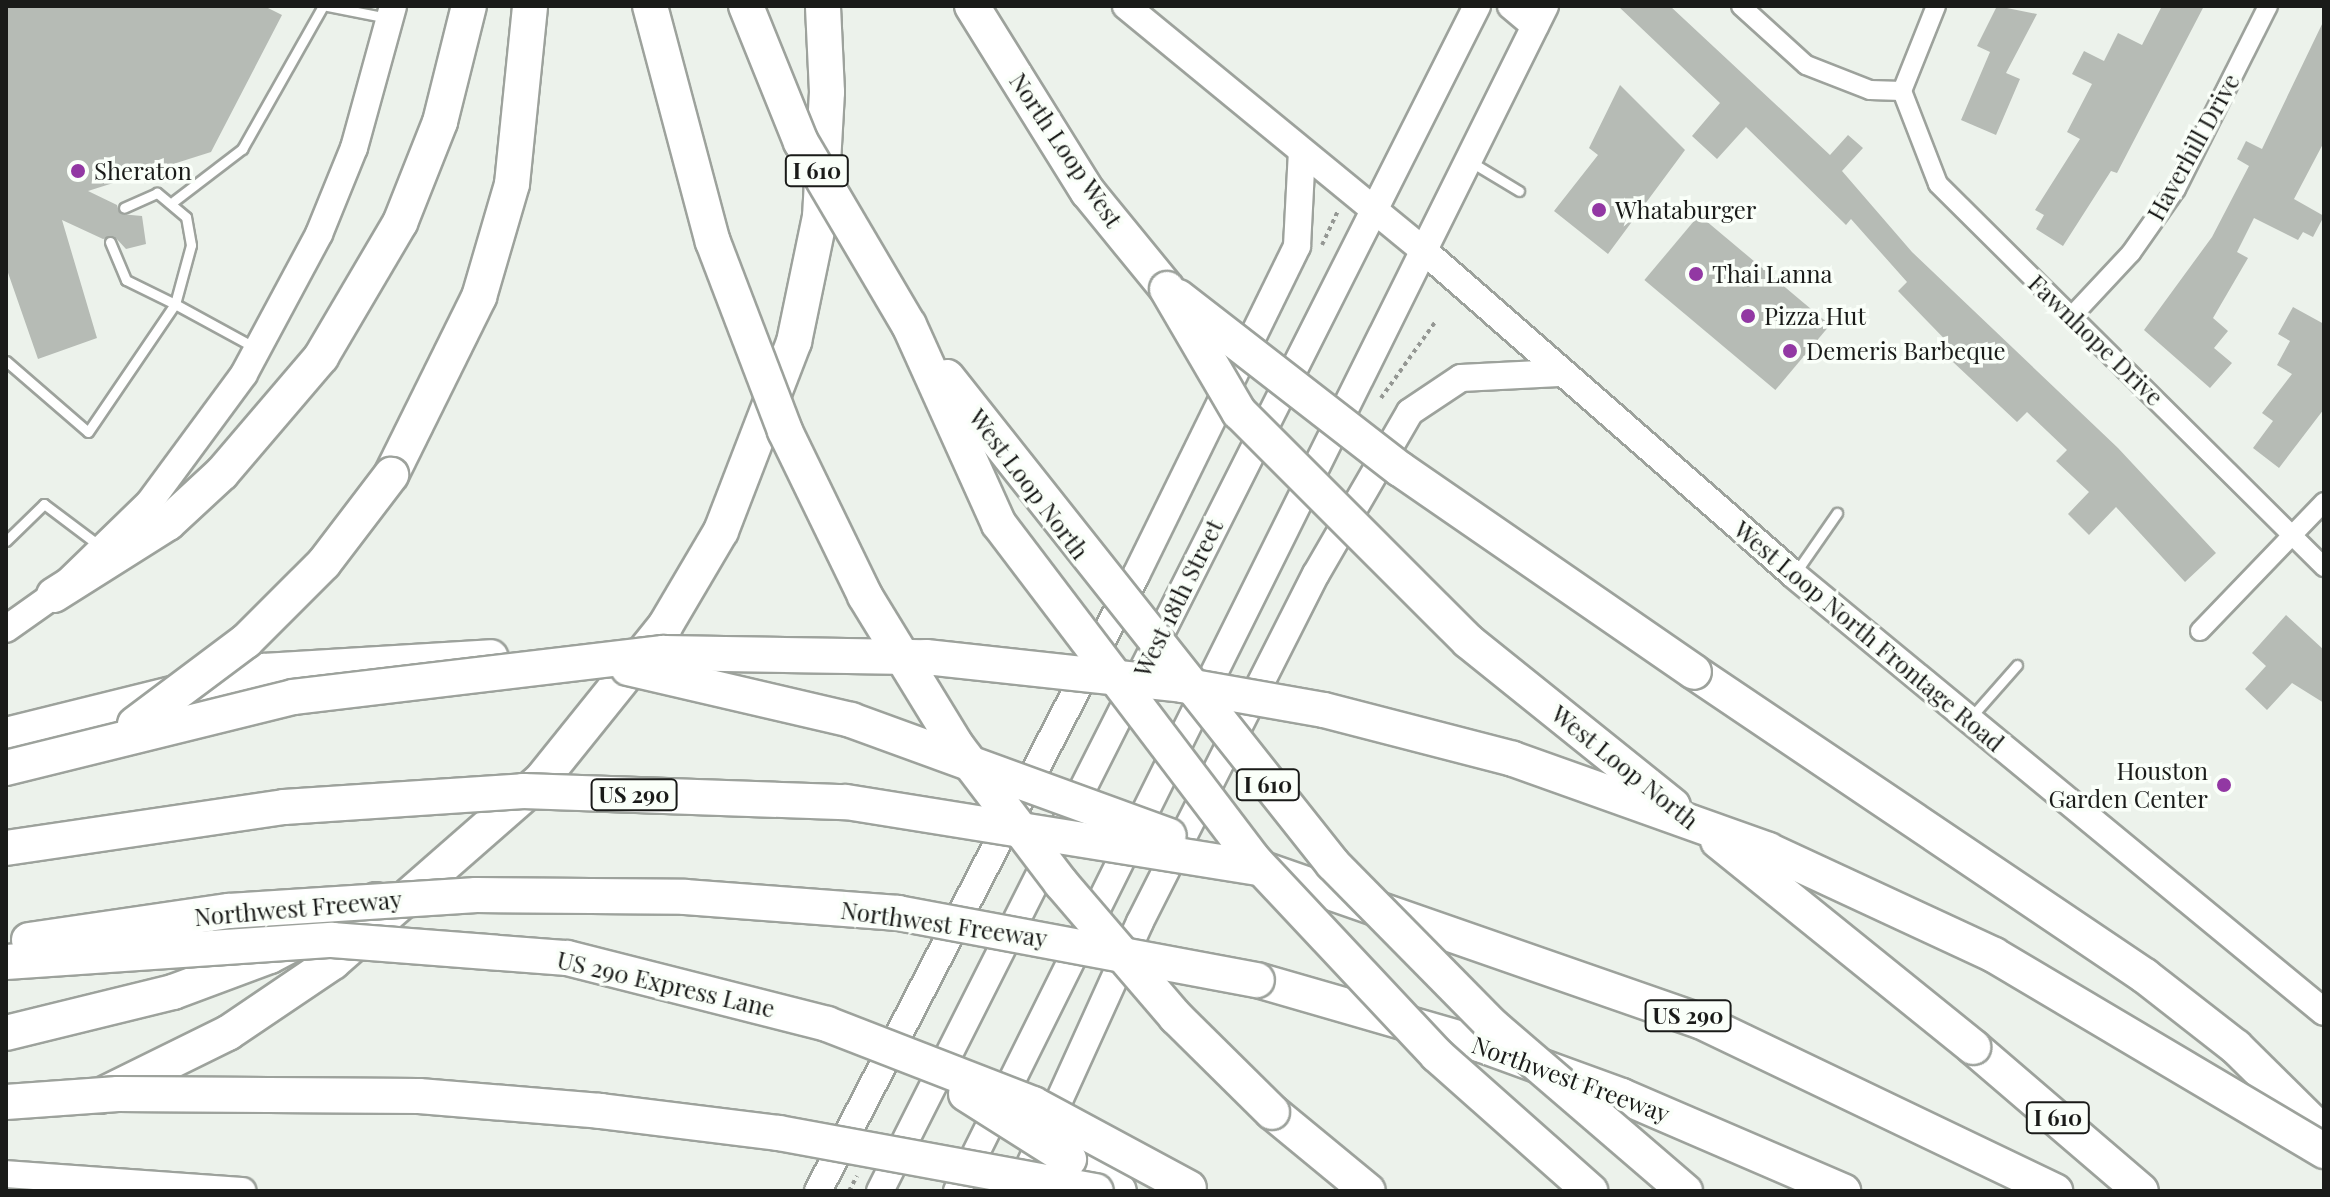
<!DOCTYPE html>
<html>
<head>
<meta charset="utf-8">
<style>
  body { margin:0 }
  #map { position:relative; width:2330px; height:1197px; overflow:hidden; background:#ecf2eb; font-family:"Playfair Display",serif }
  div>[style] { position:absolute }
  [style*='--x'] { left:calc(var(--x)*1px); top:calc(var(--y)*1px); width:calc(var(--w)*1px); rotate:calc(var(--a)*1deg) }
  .building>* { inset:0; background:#b6bbb5; transform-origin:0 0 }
  .path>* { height:4px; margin-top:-2px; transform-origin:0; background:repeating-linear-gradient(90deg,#949793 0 4px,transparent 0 8px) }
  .roads { filter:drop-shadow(2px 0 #9da29c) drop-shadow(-2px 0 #9da29c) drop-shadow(0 2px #9da29c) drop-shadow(0 -2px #9da29c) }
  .lane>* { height:9px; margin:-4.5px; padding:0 4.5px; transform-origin:4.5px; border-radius:4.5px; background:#fff }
  .street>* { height:18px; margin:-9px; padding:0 9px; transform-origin:9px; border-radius:9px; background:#fff }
  .secondary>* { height:26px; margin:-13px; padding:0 13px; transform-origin:13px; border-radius:13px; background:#fff }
  .highway>* { height:34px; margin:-17px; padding:0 17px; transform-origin:17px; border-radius:17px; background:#fff }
  .bridges { filter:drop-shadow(2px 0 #9da29c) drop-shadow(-2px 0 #9da29c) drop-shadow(0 2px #9da29c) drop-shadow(0 -2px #9da29c) }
  .highway-bridge>* { height:34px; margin:-17px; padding:0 17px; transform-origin:17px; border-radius:17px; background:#fff }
  .dots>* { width:22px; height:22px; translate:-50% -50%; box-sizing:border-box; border:4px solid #fafff9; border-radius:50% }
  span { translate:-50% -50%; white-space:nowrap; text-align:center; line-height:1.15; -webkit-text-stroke:7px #fafff9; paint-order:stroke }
  .shield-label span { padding:2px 6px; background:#fafff9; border:2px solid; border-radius:6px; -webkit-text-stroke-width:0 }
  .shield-label { font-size:22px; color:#1a1b19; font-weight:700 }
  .street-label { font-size:24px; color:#1a1b19 }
  .poi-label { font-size:24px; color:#1a1b19 }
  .left { translate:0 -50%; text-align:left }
  .right { translate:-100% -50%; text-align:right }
  .frame { position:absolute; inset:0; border:8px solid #1a1b19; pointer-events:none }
</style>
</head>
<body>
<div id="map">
  <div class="building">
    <i style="clip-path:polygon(6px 6px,264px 6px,282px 15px,211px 152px,88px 191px,117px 205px,120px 214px,142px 216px,146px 244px,126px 249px,114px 236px,103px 239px,62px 220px,97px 338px,38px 359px,6px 267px)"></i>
    <i style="clip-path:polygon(1618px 6px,1670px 6px,1830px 155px,1848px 135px,1863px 148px,1842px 171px,1912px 252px,2118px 448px,2216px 553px,2185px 582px,2116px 507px,2089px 535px,2068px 514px,2089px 492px,2056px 461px,2067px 450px,2027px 412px,2017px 422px,1953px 362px,1960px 355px,1898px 291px,1907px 282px,1851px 219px,1846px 225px,1746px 127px,1717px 159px,1692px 136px,1720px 103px)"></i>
    <i style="clip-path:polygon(1997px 6px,2037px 14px,2006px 73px,2020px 79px,1996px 135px,1961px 120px,1990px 52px,1977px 46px)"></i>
    <i style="clip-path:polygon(2162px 6px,2204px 6px,2117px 173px,2111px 171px,2063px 246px,2036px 229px,2044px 215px,2035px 210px,2080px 139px,2067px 132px,2092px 84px,2072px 74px,2084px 51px,2104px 61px,2118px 33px,2142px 45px)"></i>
    <i style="clip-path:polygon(2324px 20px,2324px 142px,2294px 199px,2324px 216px,2313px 237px,2303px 232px,2298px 240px,2254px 218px,2237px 252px,2248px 258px,2213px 318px,2228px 331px,2214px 348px,2232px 363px,2210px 388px,2144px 330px,2212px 237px,2249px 166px,2237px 159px,2246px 141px,2262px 149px)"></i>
    <i style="clip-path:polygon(1620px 85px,1685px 150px,1608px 254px,1554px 211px,1598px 155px,1589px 148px)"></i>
    <i style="left:1699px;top:215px;width:171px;height:85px;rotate:40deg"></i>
    <i style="clip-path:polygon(2293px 307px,2324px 324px,2324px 409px,2279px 468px,2253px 448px,2273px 421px,2262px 413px,2292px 374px,2277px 365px,2290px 341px,2278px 334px)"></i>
    <i style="clip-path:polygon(2286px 615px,2324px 650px,2324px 703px,2292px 683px,2267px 710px,2245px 689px,2266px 666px,2252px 653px)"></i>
  </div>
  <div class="path">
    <i style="--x:1322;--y:245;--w:38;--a:-65"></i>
    <i style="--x:1381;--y:398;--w:95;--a:-54.5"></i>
    <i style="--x:849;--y:1191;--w:17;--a:-62"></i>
  </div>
  <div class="roads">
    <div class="lane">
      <i style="--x:327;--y:6;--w:62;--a:11.1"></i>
      <i style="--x:1471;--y:162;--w:56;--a:31.1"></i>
      <i style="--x:174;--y:201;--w:86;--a:-37.4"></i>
      <i style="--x:242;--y:149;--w:164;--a:-60.5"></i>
      <i style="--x:110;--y:242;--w:41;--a:67.2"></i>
      <i style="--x:126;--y:280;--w:55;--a:26.1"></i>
      <i style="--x:175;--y:304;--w:61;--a:-74.8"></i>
      <i style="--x:191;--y:245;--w:28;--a:-100"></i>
      <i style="--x:186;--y:217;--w:38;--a:-140"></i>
      <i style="--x:157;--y:193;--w:36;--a:156"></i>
      <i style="--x:6;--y:361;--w:108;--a:40.9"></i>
      <i style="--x:88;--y:432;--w:155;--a:-55.8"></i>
      <i style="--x:175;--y:304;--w:90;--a:28.6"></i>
      <i style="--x:6;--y:541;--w:53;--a:-44.2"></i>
      <i style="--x:44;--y:504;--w:70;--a:36.9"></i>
      <i style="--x:1796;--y:572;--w:72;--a:-55.2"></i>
      <i style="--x:1972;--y:716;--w:68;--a:-48.6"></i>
    </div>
    <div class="street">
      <i style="--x:1741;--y:6;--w:88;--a:42.2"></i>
      <i style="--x:1806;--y:65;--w:69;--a:21.3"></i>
      <i style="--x:1870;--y:90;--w:32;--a:2"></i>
      <i style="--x:1902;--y:91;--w:100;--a:68.8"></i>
      <i style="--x:1938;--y:184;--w:544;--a:44.78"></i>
      <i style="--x:1902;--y:91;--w:92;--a:-68.2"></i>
      <i style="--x:2073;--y:315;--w:85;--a:-46.9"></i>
      <i style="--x:2131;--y:253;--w:78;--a:-54.9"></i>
      <i style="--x:2176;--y:189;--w:205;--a:-63.3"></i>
      <i style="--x:2200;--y:631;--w:179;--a:-46.1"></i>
    </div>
    <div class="secondary">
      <i style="--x:1126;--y:6;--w:383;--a:39.4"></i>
      <i style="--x:1422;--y:249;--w:495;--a:41.2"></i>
      <i style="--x:1794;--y:575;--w:687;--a:39.51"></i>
      <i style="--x:1511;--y:6;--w:31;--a:40"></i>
      <i style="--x:6;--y:629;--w:59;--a:-35.3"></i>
      <i style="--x:54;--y:595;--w:132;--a:-44.1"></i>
      <i style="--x:149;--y:503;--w:160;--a:-53.6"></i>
      <i style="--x:244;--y:374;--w:159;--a:-61.8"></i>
      <i style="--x:319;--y:234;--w:93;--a:-67.9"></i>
      <i style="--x:354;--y:148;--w:147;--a:-74.6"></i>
      <i style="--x:6;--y:1174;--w:237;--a:4.1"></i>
      <i style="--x:818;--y:1191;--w:693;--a:-62.7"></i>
      <i style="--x:1136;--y:575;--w:366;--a:-63.9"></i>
      <i style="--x:1297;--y:246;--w:94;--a:-87"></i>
      <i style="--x:880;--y:1191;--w:1327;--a:-63.26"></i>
      <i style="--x:957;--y:1191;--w:1323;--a:-63.61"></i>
      <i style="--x:1018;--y:1191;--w:295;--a:-65.6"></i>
      <i style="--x:1140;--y:922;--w:390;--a:-63.2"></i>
      <i style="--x:1316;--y:574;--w:187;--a:-59.9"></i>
      <i style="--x:1410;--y:412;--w:61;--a:-33.7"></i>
      <i style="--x:1461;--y:378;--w:98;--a:-2.9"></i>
    </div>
    <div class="highway">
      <i style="--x:972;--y:6;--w:219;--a:58.1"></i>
      <i style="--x:1088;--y:192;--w:125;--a:50.8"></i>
      <i style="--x:391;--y:475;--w:199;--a:-63.7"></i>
      <i style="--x:479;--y:297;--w:118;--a:-73.7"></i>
      <i style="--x:512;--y:184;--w:179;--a:-84.2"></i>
      <i style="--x:54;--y:595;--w:135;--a:-32.3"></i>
      <i style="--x:168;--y:523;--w:74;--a:-42.8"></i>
      <i style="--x:222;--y:473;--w:153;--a:-49.5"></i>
      <i style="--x:321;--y:357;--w:156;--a:-59.5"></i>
      <i style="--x:400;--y:223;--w:109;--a:-68.4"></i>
      <i style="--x:440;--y:122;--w:120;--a:-76"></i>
      <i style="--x:1694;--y:672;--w:544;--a:33.98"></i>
      <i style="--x:2145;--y:976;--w:115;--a:38"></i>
      <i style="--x:2236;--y:1047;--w:124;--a:44.7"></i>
      <i style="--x:6;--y:735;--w:266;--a:-13.9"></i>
      <i style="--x:264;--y:671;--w:227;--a:-3.5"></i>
      <i style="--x:1260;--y:868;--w:466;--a:19.2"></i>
      <i style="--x:1700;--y:1021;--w:394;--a:25.6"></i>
      <i style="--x:1257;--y:980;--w:234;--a:16.1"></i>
      <i style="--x:1482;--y:1045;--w:149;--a:20"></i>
      <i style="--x:1622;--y:1096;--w:241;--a:23.3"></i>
      <i style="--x:6;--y:1033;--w:172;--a:-13.8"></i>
      <i style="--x:173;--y:992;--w:103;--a:-20.4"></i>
      <i style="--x:270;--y:956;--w:120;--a:-27.8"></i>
      <i style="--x:1973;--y:1047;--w:221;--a:40.6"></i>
      <i style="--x:100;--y:1096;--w:143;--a:-26.2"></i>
      <i style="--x:228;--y:1033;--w:127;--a:-34.1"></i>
      <i style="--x:333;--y:962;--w:278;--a:-41.2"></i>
      <i style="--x:542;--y:779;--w:196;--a:-51.2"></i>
      <i style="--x:665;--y:626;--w:110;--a:-59.5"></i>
      <i style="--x:721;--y:531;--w:203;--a:-68.9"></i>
      <i style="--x:794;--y:342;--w:128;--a:-78.3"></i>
      <i style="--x:820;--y:217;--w:125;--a:-86.8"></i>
      <i style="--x:827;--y:92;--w:86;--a:-92.7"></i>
      <i style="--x:1272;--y:1112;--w:124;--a:39.5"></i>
      <i style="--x:1069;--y:1159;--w:59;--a:32.6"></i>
    </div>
  </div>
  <div class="bridges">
    <div class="highway-bridge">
      <i style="--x:650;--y:6;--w:244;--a:75.1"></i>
      <i style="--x:713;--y:242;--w:202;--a:69.1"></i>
      <i style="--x:785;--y:431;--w:183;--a:64.1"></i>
      <i style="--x:865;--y:596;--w:176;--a:58.5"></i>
      <i style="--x:957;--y:746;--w:172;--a:52.8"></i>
      <i style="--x:1061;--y:883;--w:177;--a:49.4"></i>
      <i style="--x:1176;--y:1017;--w:135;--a:44.7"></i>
      <i style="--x:746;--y:6;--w:147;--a:68"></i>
      <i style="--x:801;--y:142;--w:212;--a:59.5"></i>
      <i style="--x:909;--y:325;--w:218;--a:65.7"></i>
      <i style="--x:999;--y:524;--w:422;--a:52.8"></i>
      <i style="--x:1254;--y:860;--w:267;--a:46.8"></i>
      <i style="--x:1437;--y:1055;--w:205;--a:41.6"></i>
      <i style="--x:1167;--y:289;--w:143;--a:59.7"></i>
      <i style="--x:1239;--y:412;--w:324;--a:45"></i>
      <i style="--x:1468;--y:641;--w:263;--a:38.8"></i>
      <i style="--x:1178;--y:297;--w:281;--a:37.8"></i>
      <i style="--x:1400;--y:469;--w:357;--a:34.6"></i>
      <i style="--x:947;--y:377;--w:621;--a:51.6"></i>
      <i style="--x:1333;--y:864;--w:229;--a:45.4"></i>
      <i style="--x:1494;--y:1027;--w:252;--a:40.7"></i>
      <i style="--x:628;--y:668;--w:229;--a:13.1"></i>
      <i style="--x:851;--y:720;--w:338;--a:20"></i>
      <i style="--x:135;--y:724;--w:139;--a:-36.8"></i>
      <i style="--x:246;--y:641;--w:110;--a:-45"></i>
      <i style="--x:324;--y:563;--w:111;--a:-52.7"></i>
      <i style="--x:6;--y:768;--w:296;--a:-13.9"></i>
      <i style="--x:293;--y:697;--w:373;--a:-6.8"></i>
      <i style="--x:663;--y:653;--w:263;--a:0.9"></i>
      <i style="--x:926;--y:657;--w:258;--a:6.2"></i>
      <i style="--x:1182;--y:685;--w:144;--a:10"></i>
      <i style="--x:1324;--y:710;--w:195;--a:14.5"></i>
      <i style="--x:1513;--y:759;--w:271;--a:19.6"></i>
      <i style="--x:1768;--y:850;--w:249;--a:24.9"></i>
      <i style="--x:1994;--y:955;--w:384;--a:30.7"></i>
      <i style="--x:1718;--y:841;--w:328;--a:38.9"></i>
      <i style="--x:6;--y:848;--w:281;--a:-8.4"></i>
      <i style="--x:284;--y:807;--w:240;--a:-3.8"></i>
      <i style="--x:523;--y:791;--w:323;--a:2"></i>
      <i style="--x:846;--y:802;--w:419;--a:9.1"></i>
      <i style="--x:29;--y:940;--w:202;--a:-8.3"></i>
      <i style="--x:229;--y:911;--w:248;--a:-3.7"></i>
      <i style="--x:476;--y:895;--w:209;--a:0.5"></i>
      <i style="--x:685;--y:897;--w:214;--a:4.3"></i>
      <i style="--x:898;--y:913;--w:365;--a:10.6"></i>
      <i style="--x:6;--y:962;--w:327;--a:-3.9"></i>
      <i style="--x:332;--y:940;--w:236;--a:4.4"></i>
      <i style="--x:567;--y:958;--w:268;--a:14.2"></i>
      <i style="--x:827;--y:1024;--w:221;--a:21.2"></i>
      <i style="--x:1033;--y:1104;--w:177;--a:28.3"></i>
      <i style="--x:966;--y:1094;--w:122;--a:32.3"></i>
      <i style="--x:6;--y:1102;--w:112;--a:-4.1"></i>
      <i style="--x:118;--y:1094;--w:301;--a:0.4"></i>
      <i style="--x:419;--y:1096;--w:182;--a:4.7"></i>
      <i style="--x:600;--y:1111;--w:180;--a:7"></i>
      <i style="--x:779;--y:1133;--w:322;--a:10.4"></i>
    </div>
  </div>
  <div class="dots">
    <i style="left:78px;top:171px;background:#9238a3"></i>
    <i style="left:1599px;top:210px;background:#9238a3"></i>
    <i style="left:1696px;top:274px;background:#9238a3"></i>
    <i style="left:1748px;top:316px;background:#9238a3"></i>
    <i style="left:1790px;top:351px;background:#9238a3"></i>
    <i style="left:2224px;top:785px;background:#9238a3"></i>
  </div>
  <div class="shield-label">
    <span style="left:817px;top:171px">I 610</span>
    <span style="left:1268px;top:785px">I 610</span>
    <span style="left:634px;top:795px">US 290</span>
    <span style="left:1688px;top:1016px">US 290</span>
    <span style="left:2058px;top:1118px">I 610</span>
  </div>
  <div class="street-label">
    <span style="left:2193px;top:147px;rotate:-61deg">Haverhill Drive</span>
    <span style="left:1066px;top:150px;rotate:56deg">North Loop West</span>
    <span style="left:2096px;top:340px;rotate:44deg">Fawnhope Drive</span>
    <span style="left:1029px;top:484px;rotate:53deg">West Loop North</span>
    <span style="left:1178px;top:598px;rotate:-64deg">West 18th Street</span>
    <span style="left:1869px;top:636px;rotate:40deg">West Loop North Frontage Road</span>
    <span style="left:1625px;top:767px;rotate:39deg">West Loop North</span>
    <span style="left:298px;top:908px;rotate:-5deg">Northwest Freeway</span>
    <span style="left:944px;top:924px;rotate:8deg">Northwest Freeway</span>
    <span style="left:666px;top:984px;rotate:13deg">US 290 Express Lane</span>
    <span style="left:1571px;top:1079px;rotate:20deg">Northwest Freeway</span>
  </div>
  <div class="poi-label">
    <span class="left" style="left:94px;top:171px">Sheraton</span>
    <span class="left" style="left:1615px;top:210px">Whataburger</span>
    <span class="left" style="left:1712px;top:274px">Thai Lanna</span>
    <span class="left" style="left:1764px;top:316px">Pizza Hut</span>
    <span class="left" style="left:1806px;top:351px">Demeris Barbeque</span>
    <span class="right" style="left:2208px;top:785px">Houston<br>Garden Center</span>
  </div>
  <div class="frame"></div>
</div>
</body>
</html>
